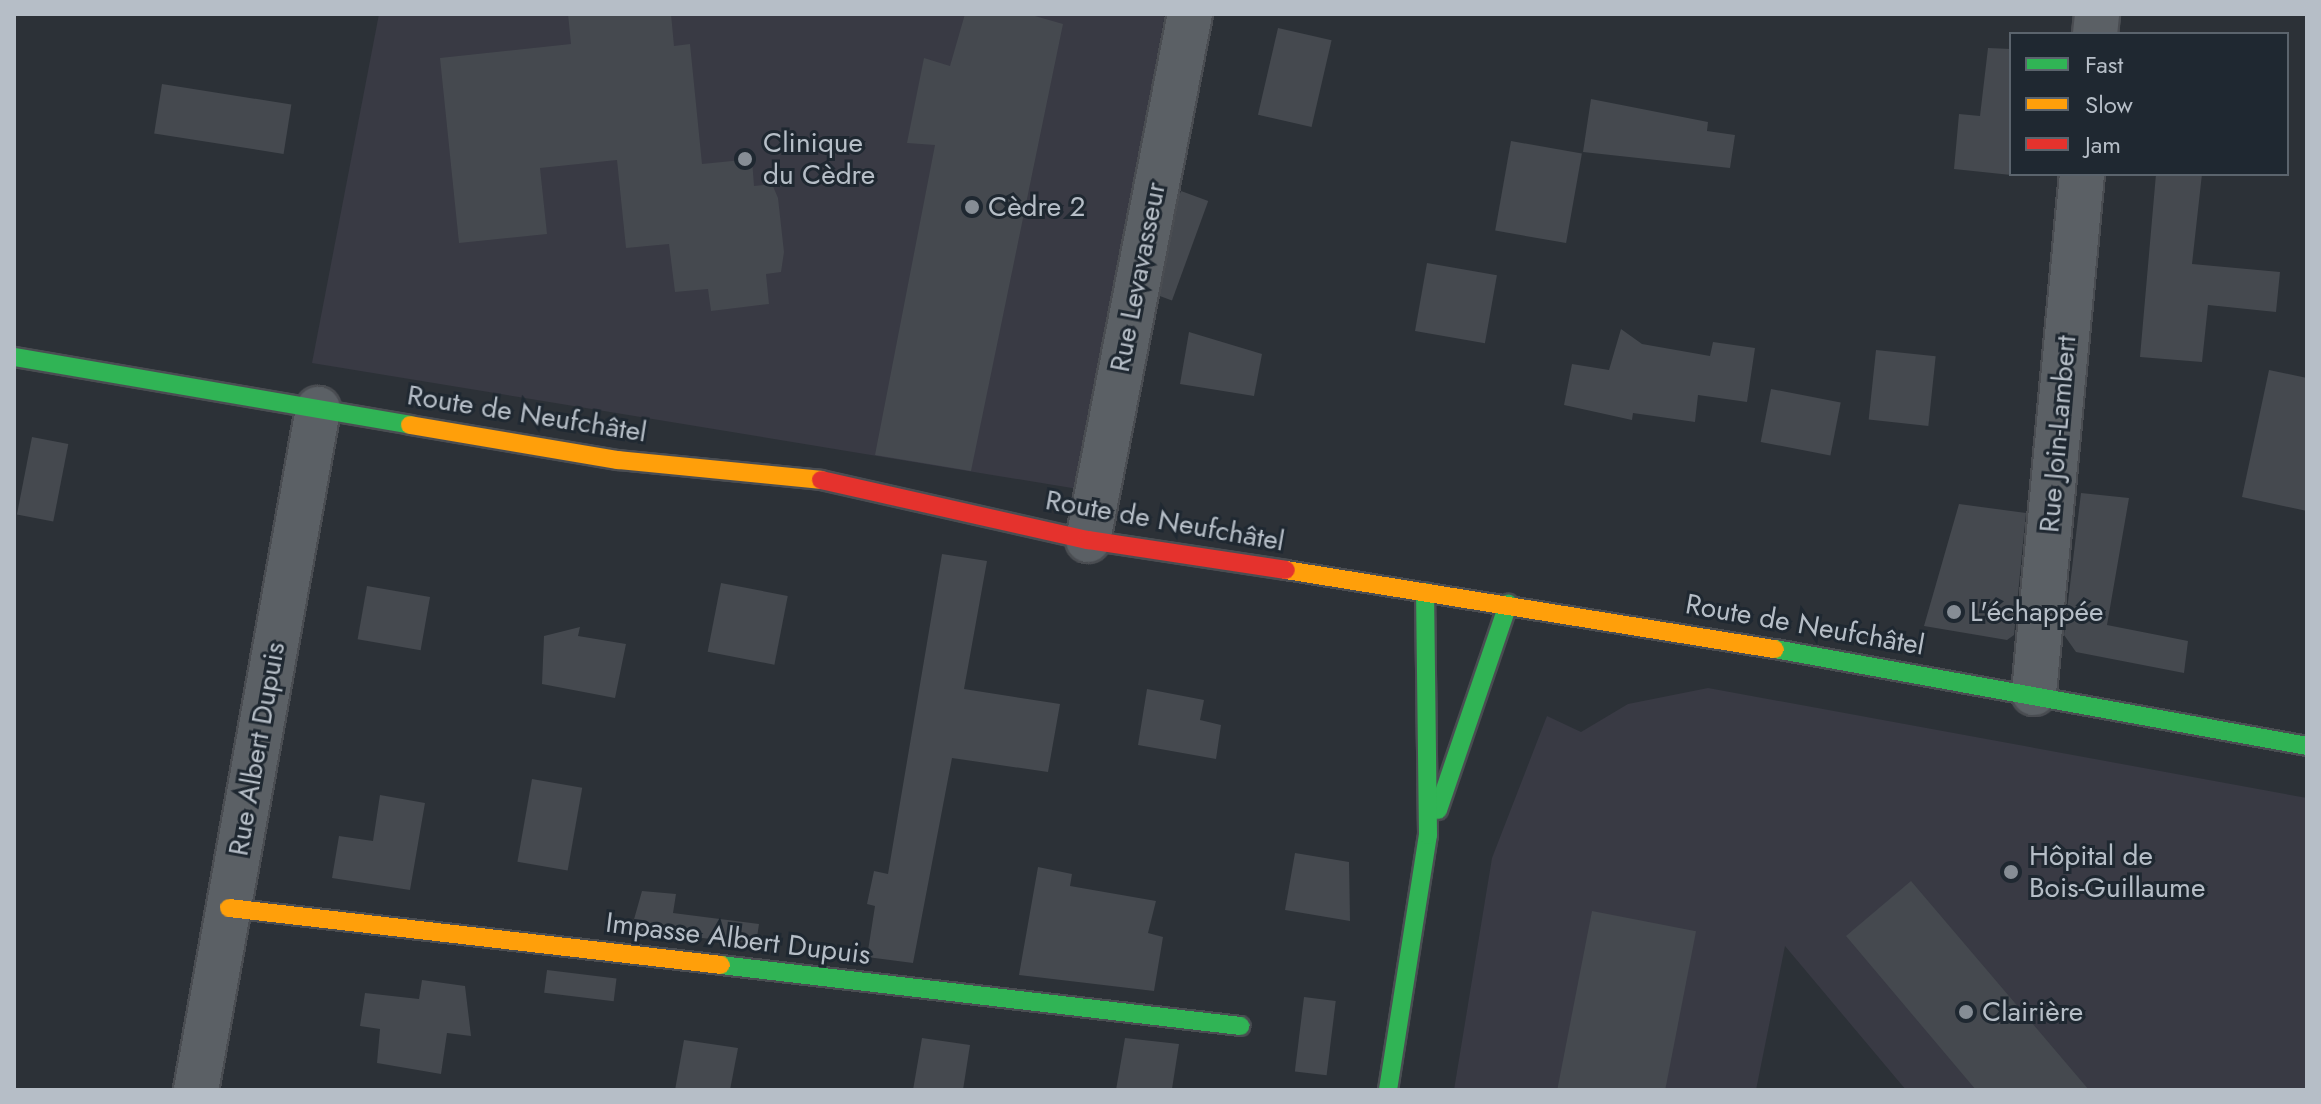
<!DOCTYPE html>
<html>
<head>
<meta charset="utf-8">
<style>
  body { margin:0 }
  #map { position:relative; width:2321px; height:1104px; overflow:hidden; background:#2c3137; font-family:Jost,sans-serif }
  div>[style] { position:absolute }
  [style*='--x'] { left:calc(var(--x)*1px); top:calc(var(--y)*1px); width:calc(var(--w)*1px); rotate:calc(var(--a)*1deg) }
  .medical>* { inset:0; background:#393a44 }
  .building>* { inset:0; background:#45494f; transform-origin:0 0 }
  .roads { filter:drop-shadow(2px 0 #4a4d52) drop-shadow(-2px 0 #4a4d52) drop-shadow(0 2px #4a4d52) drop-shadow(0 -2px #4a4d52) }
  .street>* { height:44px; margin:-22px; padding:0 22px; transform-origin:22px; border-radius:22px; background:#5b6065 }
  .fast>* { height:18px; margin:-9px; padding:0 9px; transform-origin:9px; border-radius:9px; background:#30b455 }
  .slow>* { height:18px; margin:-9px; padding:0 9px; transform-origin:9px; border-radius:9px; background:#ff9f0a }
  .jam>* { height:18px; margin:-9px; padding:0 9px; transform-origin:9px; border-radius:9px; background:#e5322d }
  .dots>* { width:22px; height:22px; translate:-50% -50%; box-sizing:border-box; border:4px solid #1f2831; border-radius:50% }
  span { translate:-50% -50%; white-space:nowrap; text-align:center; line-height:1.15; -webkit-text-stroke:6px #1f2831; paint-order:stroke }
  .poi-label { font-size:28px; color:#b6bec7 }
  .left { translate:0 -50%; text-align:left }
  .street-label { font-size:28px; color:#b6bec7 }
  .frame { position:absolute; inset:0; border:16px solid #b6bec7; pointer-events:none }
  .legend { position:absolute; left:2009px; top:32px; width:280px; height:144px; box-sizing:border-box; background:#1f2831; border:2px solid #5b646d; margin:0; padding:10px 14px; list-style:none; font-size:24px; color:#b6bec7 }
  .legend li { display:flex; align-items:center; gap:16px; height:40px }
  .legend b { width:40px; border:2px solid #5b646d }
</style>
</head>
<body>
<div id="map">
  <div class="medical">
    <i style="clip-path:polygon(379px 14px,1165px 14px,1078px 489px,312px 363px)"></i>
    <i style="clip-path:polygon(1708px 688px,2307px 798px,2307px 1090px,1906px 1090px,1785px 946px,1756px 1090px,1454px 1090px,1492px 858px,1547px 716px,1581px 732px,1628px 704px)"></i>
  </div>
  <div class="building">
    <i style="clip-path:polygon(568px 14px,671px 14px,674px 46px,690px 44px,702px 164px,752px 159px,754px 186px,772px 184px,778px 198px,784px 252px,781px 272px,766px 274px,769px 304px,711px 311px,708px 289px,675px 292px,669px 244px,626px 248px,617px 160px,540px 168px,547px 234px,459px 243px,440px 58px,571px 44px)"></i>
    <i style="clip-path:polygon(965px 14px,1028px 14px,1063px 24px,971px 471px,875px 455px,935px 145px,907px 143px,924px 58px,950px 66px)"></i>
    <i style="left:1278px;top:28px;width:55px;height:89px;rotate:13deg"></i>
    <i style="clip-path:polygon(1988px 48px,2011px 49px,2011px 175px,1954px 169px,1959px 114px,1980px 116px)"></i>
    <i style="left:162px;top:84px;width:131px;height:50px;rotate:9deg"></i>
    <i style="clip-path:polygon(1591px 99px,1708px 122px,1707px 131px,1735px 135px,1730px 168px,1583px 152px)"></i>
    <i style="left:1511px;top:141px;width:72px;height:91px;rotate:10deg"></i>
    <i style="clip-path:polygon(2156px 174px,2202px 174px,2192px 264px,2280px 272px,2276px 312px,2208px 305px,2202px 362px,2140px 357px)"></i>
    <i style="left:1181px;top:191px;width:29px;height:106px;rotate:20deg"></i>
    <i style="left:1427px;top:263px;width:71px;height:69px;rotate:10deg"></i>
    <i style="clip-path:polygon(1621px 329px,1642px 344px,1710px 356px,1713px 342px,1755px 348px,1747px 402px,1698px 395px,1695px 422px,1633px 413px,1632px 420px,1564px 405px,1572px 364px,1609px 370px)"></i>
    <i style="clip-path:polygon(1189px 332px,1262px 354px,1254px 396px,1180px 384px)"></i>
    <i style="left:1876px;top:350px;width:60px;height:70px;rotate:6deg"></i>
    <i style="clip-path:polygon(2269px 370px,2307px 378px,2307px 511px,2242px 497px)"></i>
    <i style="left:1771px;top:389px;width:71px;height:54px;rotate:11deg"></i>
    <i style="left:32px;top:437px;width:37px;height:79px;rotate:11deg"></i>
    <i style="clip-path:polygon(2081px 493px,2129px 498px,2107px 625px,2188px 641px,2184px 673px,2076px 652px,2064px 635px)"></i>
    <i style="clip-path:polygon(1959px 504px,2026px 513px,2014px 635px,2007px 640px,1924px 626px)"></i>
    <i style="clip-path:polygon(942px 554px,987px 561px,964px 689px,1060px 704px,1048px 772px,952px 758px,913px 963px,867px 957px,875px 906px,867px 904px,874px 871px,888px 874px)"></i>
    <i style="left:721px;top:583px;width:68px;height:70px;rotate:11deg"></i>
    <i style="left:367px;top:586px;width:64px;height:54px;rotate:10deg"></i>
    <i style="clip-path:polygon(580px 627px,578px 636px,626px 644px,615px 698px,542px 684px,544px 636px)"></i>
    <i style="clip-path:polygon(1147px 689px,1204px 700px,1200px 720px,1221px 725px,1216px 759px,1138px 745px)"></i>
    <i style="left:532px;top:779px;width:51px;height:84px;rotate:10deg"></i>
    <i style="clip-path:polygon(380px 795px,425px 803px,410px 890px,332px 878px,339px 836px,373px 841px)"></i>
    <i style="clip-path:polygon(1295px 853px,1349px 862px,1350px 921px,1285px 910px)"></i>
    <i style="clip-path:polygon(1038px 867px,1072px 874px,1070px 886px,1156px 901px,1148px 933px,1163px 937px,1154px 991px,1019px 975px)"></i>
    <i style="clip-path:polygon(1911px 881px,2089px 1090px,1976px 1090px,1846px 936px)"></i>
    <i style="clip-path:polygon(642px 891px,676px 894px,673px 913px,759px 924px,756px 944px,631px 930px)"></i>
    <i style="left:1592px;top:911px;width:106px;height:182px;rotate:11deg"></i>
    <i style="left:547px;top:970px;width:70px;height:23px;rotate:7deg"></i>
    <i style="clip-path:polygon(422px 980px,465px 986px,471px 1036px,447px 1033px,441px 1074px,377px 1063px,380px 1029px,360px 1026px,365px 993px,419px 999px)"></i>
    <i style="left:1304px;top:997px;width:32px;height:75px;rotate:7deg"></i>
    <i style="clip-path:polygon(922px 1038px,970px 1045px,963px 1090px,913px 1090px)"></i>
    <i style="clip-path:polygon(1125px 1038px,1179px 1044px,1172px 1089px,1116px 1090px)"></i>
    <i style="clip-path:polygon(684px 1040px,738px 1048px,730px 1090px,675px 1090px)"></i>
  </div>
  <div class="roads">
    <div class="street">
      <i style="--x:2095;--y:34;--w:20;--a:-84"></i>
      <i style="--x:1088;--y:540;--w:536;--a:-79.03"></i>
      <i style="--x:2034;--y:693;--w:521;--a:-84.72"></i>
      <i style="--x:196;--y:1090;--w:692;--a:-79.84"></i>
    </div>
    <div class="fast">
      <i style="--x:14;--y:357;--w:402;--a:9.7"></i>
      <i style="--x:1775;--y:649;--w:541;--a:10.33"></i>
      <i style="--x:1438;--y:810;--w:218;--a:-71.2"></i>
      <i style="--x:721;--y:965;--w:523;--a:6.7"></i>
      <i style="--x:1388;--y:1090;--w:258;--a:-81.1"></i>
      <i style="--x:1428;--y:835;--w:243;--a:-90.7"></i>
    </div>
    <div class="slow">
      <i style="--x:410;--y:425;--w:211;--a:9.6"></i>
      <i style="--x:618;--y:460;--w:204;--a:5.6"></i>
      <i style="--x:1286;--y:570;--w:495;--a:9.2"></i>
      <i style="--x:229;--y:908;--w:495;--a:6.6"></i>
    </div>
    <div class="jam">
      <i style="--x:821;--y:480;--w:274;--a:12.7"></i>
      <i style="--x:1088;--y:540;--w:200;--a:8.6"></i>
    </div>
  </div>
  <div class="dots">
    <i style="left:745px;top:159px;background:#868d95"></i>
    <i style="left:972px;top:207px;background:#868d95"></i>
    <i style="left:1954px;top:612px;background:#868d95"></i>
    <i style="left:2011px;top:872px;background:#868d95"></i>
    <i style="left:1966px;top:1012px;background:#868d95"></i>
  </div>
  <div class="poi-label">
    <span class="left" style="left:763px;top:159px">Clinique<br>du Cèdre</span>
    <span class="left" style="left:988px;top:207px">Cèdre 2</span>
    <span class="left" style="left:1970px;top:612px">L'échappée</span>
    <span class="left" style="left:2029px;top:872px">Hôpital de<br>Bois-Guillaume</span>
    <span class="left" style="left:1982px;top:1012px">Clairière</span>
  </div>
  <div class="street-label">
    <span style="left:1138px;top:277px;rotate:-79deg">Rue Levavasseur</span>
    <span style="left:527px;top:414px;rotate:9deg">Route de Neufchâtel</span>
    <span style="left:2058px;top:434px;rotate:-85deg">Rue Join-Lambert</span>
    <span style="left:1165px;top:521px;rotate:10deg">Route de Neufchâtel</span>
    <span style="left:1805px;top:625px;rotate:10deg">Route de Neufchâtel</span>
    <span style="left:257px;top:749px;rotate:-80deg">Rue Albert Dupuis</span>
    <span style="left:738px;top:939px;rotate:7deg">Impasse Albert Dupuis</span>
  </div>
  <div class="frame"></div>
  <ul class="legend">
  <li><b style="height:10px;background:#30b455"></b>Fast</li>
  <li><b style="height:10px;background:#ff9f0a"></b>Slow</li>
  <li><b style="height:10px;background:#e5322d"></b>Jam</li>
  </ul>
</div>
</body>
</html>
